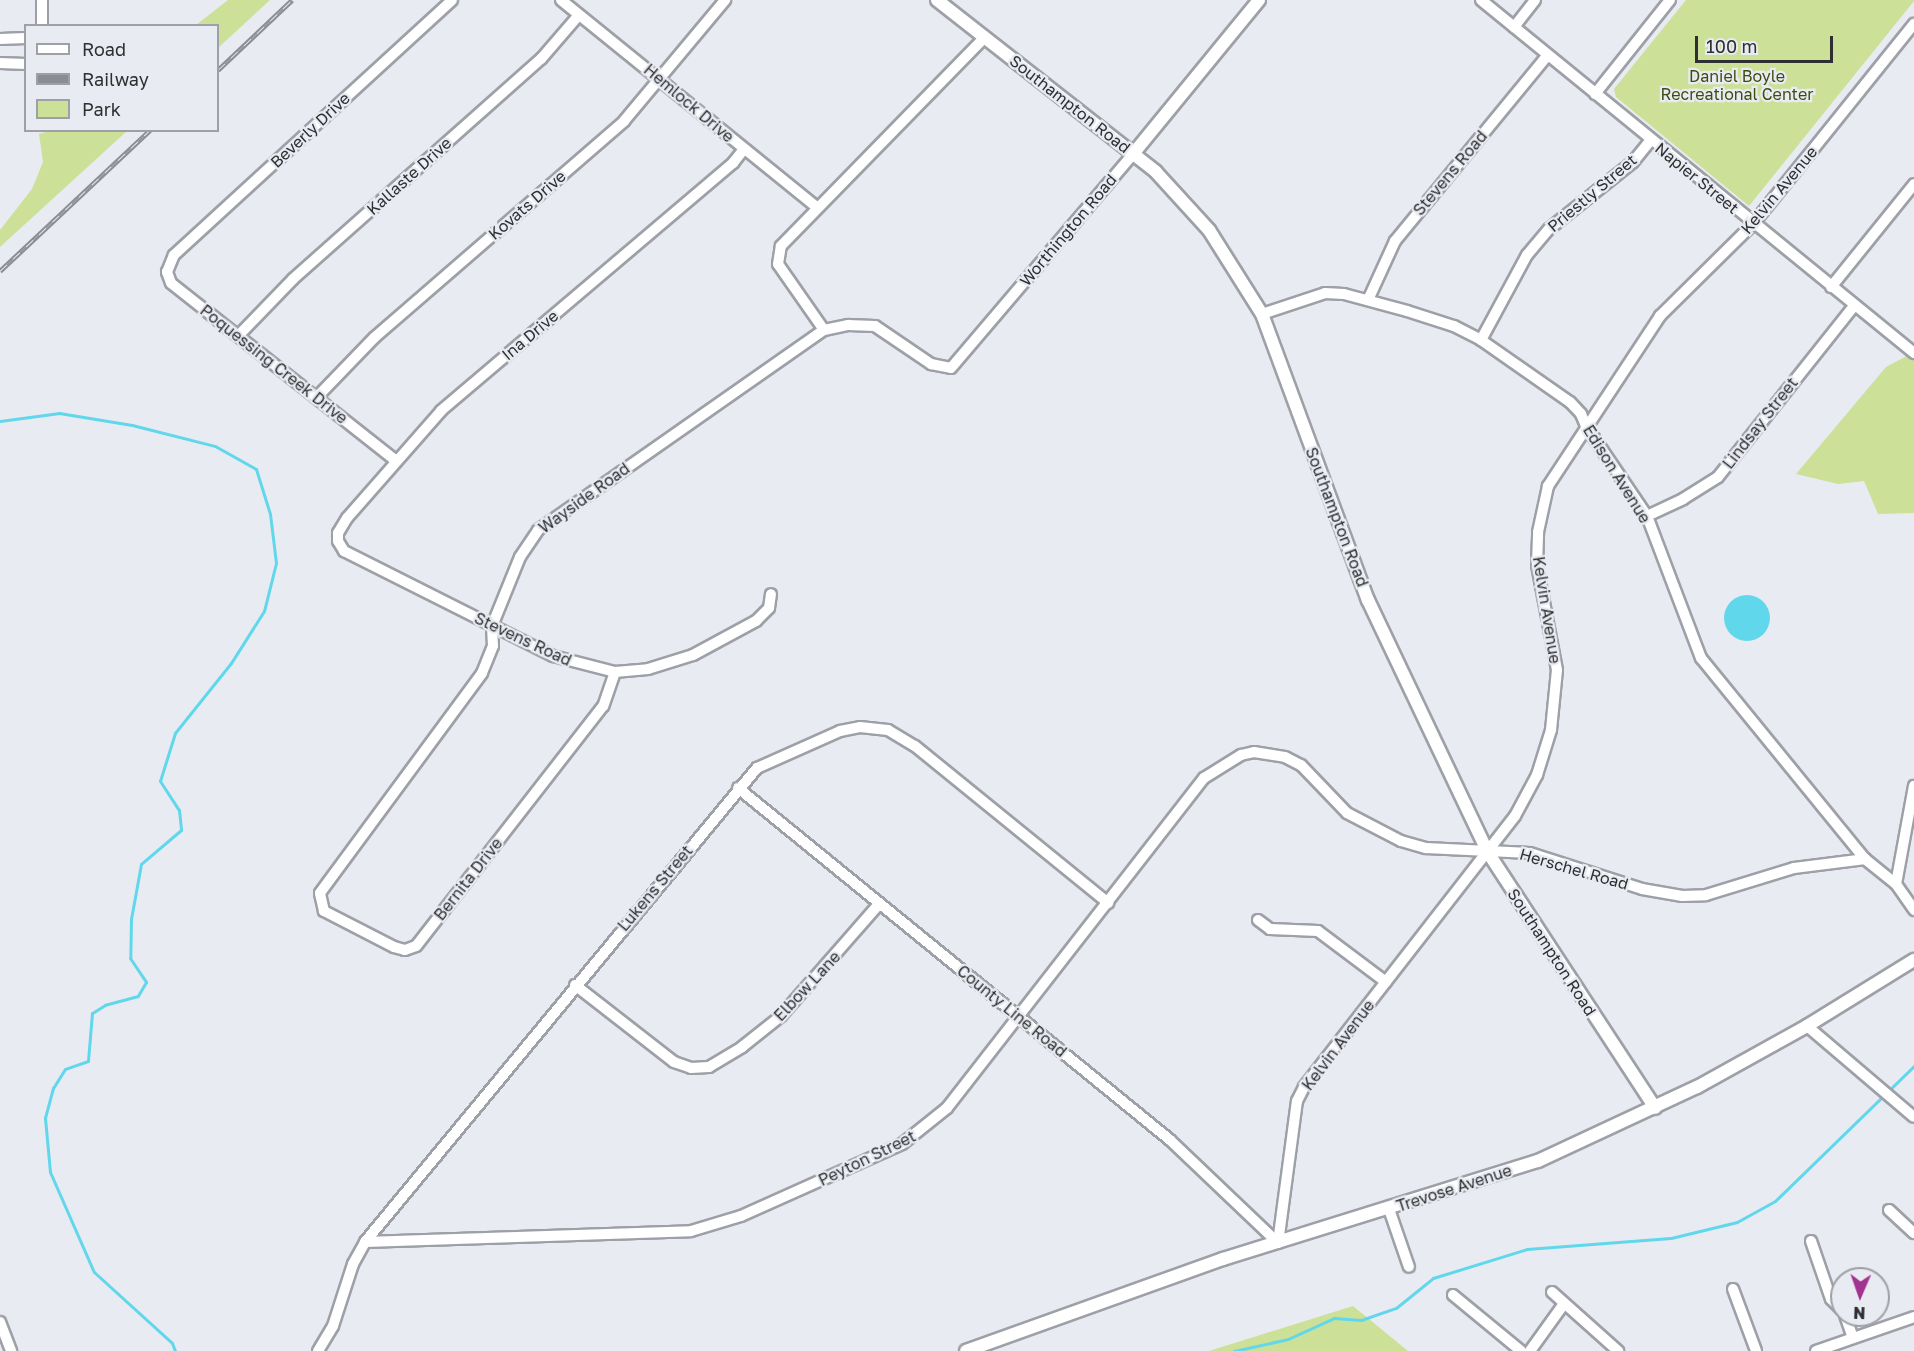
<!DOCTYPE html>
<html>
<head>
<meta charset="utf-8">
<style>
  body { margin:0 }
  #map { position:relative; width:1914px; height:1351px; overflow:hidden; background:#e9ebf2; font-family:"Golos Text",sans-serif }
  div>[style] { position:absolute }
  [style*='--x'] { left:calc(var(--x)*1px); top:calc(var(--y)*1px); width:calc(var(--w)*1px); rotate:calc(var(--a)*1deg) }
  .green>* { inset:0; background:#cce098 }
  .water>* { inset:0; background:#61d7eb }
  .round { border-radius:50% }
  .stream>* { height:3px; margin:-1.5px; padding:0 1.5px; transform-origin:1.5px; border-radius:1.5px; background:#61d7eb }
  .roads { filter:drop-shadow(2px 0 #9ea0a7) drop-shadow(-2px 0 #9ea0a7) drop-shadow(0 2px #9ea0a7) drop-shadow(0 -2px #9ea0a7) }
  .minor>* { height:10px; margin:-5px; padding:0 5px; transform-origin:5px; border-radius:5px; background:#fff }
  .tertiary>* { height:12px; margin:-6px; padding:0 6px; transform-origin:6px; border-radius:6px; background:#fff }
  .rail>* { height:5px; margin-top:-2.5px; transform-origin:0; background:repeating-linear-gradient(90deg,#e9ebf2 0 9px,#8c8d92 0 18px); box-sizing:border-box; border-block:2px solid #8c8d92 }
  span { translate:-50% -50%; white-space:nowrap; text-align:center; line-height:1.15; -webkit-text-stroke:4.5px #e9ebf2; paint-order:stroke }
  .park-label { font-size:16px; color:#3e4b0f }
  .street-label { font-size:16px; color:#2e2f31 }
  .legend { position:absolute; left:24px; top:24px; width:195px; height:108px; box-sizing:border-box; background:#e9ebf2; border:2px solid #9ea0a5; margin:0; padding:8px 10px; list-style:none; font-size:18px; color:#2e2f31 }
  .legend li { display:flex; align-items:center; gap:12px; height:30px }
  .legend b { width:30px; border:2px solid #9ea0a5 }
  .north { position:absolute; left:1830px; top:1267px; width:60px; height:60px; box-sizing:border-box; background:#e9ebf2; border:2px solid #9ea0a5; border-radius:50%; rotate:182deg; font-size:16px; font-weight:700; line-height:24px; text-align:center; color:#2e2f31 }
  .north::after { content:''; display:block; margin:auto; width:21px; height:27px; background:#a23391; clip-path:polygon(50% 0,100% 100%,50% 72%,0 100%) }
  .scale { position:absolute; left:1695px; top:36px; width:138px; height:27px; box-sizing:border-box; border:3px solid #2e2f31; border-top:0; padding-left:8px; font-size:18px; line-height:21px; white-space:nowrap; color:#2e2f31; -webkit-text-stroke:4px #e9ebf2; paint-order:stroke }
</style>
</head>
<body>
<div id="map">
  <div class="green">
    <i style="clip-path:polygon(228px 0,270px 0,218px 48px,218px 26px,196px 25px)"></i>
    <i style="clip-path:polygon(1686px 0,1914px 0,1914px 1px,1749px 206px,1616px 97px,1614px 89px)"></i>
    <i style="clip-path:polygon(49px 131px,127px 131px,0 247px,0 230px,32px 189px,43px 162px,39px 134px)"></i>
    <i style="clip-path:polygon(1914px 352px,1914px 513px,1878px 514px,1864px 481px,1838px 484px,1796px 474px,1886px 367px)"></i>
    <i style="clip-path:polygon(1353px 1306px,1408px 1351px,1209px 1351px)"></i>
  </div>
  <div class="water">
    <i class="round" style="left:1724px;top:595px;width:46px;height:46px"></i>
  </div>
  <div class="stream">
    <i style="--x:0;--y:421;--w:60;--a:-7.7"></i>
    <i style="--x:59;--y:413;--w:74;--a:9.3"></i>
    <i style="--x:132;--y:425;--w:86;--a:14.2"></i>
    <i style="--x:215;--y:446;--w:47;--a:29.3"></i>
    <i style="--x:256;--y:469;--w:47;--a:72.7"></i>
    <i style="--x:270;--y:514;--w:49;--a:83"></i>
    <i style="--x:276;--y:563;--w:49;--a:104"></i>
    <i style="--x:264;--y:611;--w:62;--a:122.4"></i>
    <i style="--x:231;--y:663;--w:90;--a:128.7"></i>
    <i style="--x:175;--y:733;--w:50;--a:107.4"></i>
    <i style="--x:160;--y:781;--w:35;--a:57"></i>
    <i style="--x:179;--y:810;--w:20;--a:84"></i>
    <i style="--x:181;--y:830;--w:52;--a:139.6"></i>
    <i style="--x:141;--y:864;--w:56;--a:100.3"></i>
    <i style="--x:131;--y:919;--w:39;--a:91"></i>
    <i style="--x:130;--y:958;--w:29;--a:56"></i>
    <i style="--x:146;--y:982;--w:16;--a:120"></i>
    <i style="--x:138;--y:996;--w:34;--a:165"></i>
    <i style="--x:105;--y:1005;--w:15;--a:148"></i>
    <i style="--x:92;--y:1013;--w:48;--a:94.8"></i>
    <i style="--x:88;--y:1061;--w:24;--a:161"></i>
    <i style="--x:65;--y:1069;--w:22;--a:122"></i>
    <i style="--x:53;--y:1088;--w:31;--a:105"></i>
    <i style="--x:45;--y:1118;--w:54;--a:84.7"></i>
    <i style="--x:50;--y:1172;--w:109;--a:66.3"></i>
    <i style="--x:94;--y:1272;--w:105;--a:42.3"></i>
    <i style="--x:172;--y:1343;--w:9;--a:69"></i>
    <i style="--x:1234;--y:1351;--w:55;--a:-12.5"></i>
    <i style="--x:1288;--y:1339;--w:51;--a:-24.5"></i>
    <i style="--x:1334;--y:1318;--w:27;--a:4"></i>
    <i style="--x:1361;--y:1320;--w:37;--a:-19"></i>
    <i style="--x:1396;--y:1308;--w:48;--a:-39"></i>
    <i style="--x:1433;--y:1278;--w:98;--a:-17.1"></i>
    <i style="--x:1527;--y:1249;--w:144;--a:-4.4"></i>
    <i style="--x:1671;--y:1238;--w:68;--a:-13.6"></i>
    <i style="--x:1737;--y:1222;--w:43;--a:-28.9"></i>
    <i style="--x:1775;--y:1201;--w:194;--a:-44.2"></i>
  </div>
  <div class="roads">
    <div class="minor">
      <i style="--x:561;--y:0;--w:329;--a:39"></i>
      <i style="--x:1481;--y:0;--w:559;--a:39.19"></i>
      <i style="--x:42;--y:26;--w:26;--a:-90"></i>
      <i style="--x:1514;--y:27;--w:34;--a:-52"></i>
      <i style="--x:0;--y:39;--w:26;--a:-2"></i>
      <i style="--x:0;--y:63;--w:26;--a:2"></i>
      <i style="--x:1595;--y:94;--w:120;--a:-51.4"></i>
      <i style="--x:744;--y:149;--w:18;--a:128"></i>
      <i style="--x:733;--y:163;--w:383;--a:139.7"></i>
      <i style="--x:441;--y:411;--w:142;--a:131.3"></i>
      <i style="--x:347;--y:518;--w:17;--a:121"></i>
      <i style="--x:338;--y:533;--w:8;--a:90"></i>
      <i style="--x:338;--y:541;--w:12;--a:59"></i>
      <i style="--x:344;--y:551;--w:234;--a:26.7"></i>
      <i style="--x:553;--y:656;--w:64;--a:14.5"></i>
      <i style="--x:615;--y:672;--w:33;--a:-5"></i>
      <i style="--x:648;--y:669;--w:47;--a:-17.3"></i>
      <i style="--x:693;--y:655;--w:72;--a:-28.4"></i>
      <i style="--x:756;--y:621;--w:18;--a:-45"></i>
      <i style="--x:769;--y:608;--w:14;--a:-82"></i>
      <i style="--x:1831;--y:287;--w:132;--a:-51.1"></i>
      <i style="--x:1368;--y:300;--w:65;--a:-65.4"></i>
      <i style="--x:1395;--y:241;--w:239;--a:-50.6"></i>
      <i style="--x:1262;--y:314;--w:66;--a:-18.4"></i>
      <i style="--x:1325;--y:293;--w:19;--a:3"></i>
      <i style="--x:1344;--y:294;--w:65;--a:15.1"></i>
      <i style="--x:1407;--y:311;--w:49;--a:17.7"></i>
      <i style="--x:1454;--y:326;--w:30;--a:27"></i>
      <i style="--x:1481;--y:340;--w:108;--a:34.9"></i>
      <i style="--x:1570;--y:402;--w:16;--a:47"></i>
      <i style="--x:1581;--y:414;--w:13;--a:67"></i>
      <i style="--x:1586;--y:426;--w:109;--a:55.9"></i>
      <i style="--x:1647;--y:516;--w:152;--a:69.2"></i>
      <i style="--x:1701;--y:658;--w:259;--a:50.8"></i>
      <i style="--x:1865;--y:859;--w:40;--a:39"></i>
      <i style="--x:1896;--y:884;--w:32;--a:55"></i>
      <i style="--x:824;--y:330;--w:80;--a:-124.9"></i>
      <i style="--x:778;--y:264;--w:18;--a:-81"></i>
      <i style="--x:781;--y:246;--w:292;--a:-45.7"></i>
      <i style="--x:238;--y:336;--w:79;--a:-46"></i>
      <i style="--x:293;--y:279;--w:332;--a:-41.6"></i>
      <i style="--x:541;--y:59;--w:58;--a:-49.2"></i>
      <i style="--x:1481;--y:340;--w:97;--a:-61.6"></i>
      <i style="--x:1527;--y:255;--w:34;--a:-50"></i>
      <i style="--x:1549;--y:229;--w:107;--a:-38.6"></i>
      <i style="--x:1633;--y:162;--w:28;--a:-51"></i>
      <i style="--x:317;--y:397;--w:83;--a:-46"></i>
      <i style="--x:375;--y:337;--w:330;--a:-40.9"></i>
      <i style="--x:624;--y:121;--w:158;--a:-50.1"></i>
      <i style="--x:395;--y:460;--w:285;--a:-141.7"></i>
      <i style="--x:171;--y:283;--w:12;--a:-110"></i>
      <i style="--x:167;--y:272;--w:18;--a:-68"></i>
      <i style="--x:174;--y:255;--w:377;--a:-42.5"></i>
      <i style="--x:1647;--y:516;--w:40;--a:-25"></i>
      <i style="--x:1683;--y:499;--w:41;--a:-32.2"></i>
      <i style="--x:1718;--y:477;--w:218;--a:-51.5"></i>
      <i style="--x:615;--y:672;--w:36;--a:109"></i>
      <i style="--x:603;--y:706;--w:304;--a:127.9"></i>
      <i style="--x:416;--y:946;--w:12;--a:160"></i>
      <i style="--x:405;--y:950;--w:11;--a:-165"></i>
      <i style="--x:394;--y:947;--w:79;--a:-152.8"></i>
      <i style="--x:324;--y:911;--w:18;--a:-103"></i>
      <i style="--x:320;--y:893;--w:273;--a:-53.6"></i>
      <i style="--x:482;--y:673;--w:29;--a:-68"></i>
      <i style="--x:493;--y:646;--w:20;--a:-93"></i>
      <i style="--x:492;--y:626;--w:74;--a:-67.9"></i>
      <i style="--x:520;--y:557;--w:32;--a:-56"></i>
      <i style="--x:538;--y:530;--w:349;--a:-35"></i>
      <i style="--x:824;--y:330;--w:25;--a:-12"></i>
      <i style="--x:848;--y:325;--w:27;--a:2"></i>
      <i style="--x:875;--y:326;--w:68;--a:34.2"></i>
      <i style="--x:931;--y:364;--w:20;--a:11"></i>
      <i style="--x:951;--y:368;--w:281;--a:-49.6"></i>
      <i style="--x:738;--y:788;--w:557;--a:39.17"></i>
      <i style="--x:1170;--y:1140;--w:149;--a:43.6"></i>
      <i style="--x:1896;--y:884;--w:100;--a:-79.6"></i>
      <i style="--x:1258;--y:920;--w:15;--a:37"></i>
      <i style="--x:1270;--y:929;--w:48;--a:2.4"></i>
      <i style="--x:1318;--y:931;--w:85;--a:36.9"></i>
      <i style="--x:575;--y:985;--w:125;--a:37.9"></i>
      <i style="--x:674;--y:1062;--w:18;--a:19"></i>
      <i style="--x:691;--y:1068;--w:18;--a:-3"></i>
      <i style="--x:709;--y:1067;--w:39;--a:-31"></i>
      <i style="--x:742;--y:1047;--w:50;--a:-38.5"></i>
      <i style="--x:781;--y:1016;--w:149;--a:-48.8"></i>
      <i style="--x:1807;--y:1026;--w:140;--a:40.4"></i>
      <i style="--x:1389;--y:1209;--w:61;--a:71"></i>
      <i style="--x:1889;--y:1210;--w:34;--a:43"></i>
      <i style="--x:1811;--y:1241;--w:61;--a:71"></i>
      <i style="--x:1831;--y:1299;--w:16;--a:45"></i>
      <i style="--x:365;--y:1242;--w:326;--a:-1.9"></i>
      <i style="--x:691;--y:1231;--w:52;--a:-16.7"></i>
      <i style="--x:741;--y:1216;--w:176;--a:-24.1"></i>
      <i style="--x:902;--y:1144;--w:58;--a:-38.7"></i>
      <i style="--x:947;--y:1108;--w:418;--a:-52.1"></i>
      <i style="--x:1204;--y:778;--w:44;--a:-31.9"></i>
      <i style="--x:1241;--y:755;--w:13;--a:-13"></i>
      <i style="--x:1254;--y:752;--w:31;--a:9"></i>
      <i style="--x:1285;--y:757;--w:18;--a:27"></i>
      <i style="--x:1301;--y:765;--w:66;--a:46.2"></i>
      <i style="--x:1347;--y:813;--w:61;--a:27.4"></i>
      <i style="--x:1401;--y:841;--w:26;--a:16"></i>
      <i style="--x:1426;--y:848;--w:104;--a:2.8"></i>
      <i style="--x:1530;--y:853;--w:118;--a:17.8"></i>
      <i style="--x:1642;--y:889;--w:41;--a:9.9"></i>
      <i style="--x:1682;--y:896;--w:24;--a:-2"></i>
      <i style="--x:1706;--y:895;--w:92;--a:-17.1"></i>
      <i style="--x:1794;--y:868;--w:72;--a:-7.2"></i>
      <i style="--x:1278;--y:1243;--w:143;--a:-82.4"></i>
      <i style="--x:1297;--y:1101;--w:16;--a:-63"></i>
      <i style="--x:1304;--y:1087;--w:343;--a:-52.1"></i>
      <i style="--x:1515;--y:816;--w:47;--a:-61.8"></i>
      <i style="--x:1537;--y:775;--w:47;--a:-72.7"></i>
      <i style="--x:1551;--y:730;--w:60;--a:-84.3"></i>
      <i style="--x:1557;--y:670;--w:107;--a:-100.8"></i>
      <i style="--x:1537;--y:565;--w:33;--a:-88"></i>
      <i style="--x:1538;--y:532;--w:47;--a:-77.7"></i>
      <i style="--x:1548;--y:486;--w:204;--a:-56.6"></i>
      <i style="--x:1660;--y:316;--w:131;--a:-44.7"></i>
      <i style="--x:1753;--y:224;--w:257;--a:-51.2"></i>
      <i style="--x:1733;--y:1289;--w:66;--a:69.6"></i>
      <i style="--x:1552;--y:1292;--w:89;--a:41.8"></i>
      <i style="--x:1453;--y:1295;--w:88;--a:39.5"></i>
      <i style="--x:1845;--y:1315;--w:24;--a:71"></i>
      <i style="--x:0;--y:1322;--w:31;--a:69"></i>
      <i style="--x:318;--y:1351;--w:29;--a:-59"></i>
      <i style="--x:333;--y:1326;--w:65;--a:-72.1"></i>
      <i style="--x:353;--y:1264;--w:25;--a:-61"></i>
      <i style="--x:365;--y:1242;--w:615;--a:-50.41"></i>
      <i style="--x:757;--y:768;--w:91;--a:-24"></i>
      <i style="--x:840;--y:731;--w:20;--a:-11"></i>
      <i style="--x:860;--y:727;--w:28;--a:6"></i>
      <i style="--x:888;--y:730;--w:31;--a:31"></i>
      <i style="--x:915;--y:746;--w:249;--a:39.1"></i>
      <i style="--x:1530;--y:1351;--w:57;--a:-54.3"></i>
      <i style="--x:1816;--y:1351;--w:104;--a:-19.1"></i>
    </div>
    <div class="tertiary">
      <i style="--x:937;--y:0;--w:278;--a:38.1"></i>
      <i style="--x:1156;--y:172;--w:79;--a:47.6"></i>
      <i style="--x:1209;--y:230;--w:99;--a:57.8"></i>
      <i style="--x:1262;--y:314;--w:305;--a:69.7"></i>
      <i style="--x:1368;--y:600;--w:278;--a:64.6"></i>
      <i style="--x:1487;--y:851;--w:307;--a:56.8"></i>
      <i style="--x:1133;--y:154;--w:199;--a:-50.7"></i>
      <i style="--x:966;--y:1351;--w:273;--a:-19.7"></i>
      <i style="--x:1223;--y:1259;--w:330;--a:-17.3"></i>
      <i style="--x:1538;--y:1161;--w:175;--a:-25"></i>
      <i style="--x:1697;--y:1087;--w:126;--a:-29"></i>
      <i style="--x:1807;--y:1026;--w:126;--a:-31.7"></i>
    </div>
  </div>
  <div class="rail">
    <i style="--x:218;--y:70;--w:102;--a:-43.4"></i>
    <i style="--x:0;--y:271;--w:206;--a:-43.2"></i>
  </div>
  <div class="park-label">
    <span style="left:1737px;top:85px">Daniel Boyle<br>Recreational Center</span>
  </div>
  <div class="street-label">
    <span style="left:689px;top:103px;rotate:40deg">Hemlock Drive</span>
    <span style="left:1070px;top:104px;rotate:38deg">Southampton Road</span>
    <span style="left:310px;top:130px;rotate:-43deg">Beverly Drive</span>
    <span style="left:1450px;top:173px;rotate:-50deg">Stevens Road</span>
    <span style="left:409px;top:176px;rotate:-42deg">Kallaste Drive</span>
    <span style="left:1697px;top:178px;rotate:39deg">Napier Street</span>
    <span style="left:1779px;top:190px;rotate:-50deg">Kelvin Avenue</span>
    <span style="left:1592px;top:193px;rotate:-40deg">Priestly Street</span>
    <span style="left:527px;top:205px;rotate:-41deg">Kovats Drive</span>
    <span style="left:1068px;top:230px;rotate:-50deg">Worthington Road</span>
    <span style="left:530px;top:335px;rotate:-40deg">Ina Drive</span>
    <span style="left:274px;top:364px;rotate:38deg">Poquessing Creek Drive</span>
    <span style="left:1760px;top:423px;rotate:-52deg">Lindsay Street</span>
    <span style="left:1617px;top:474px;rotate:58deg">Edison Avenue</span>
    <span style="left:584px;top:498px;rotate:-36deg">Wayside Road</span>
    <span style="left:1337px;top:517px;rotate:69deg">Southampton Road</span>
    <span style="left:1547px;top:610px;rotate:81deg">Kelvin Avenue</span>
    <span style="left:523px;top:639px;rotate:25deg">Stevens Road</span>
    <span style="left:1574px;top:869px;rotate:16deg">Herschel Road</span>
    <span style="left:468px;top:879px;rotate:-52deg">Bernita Drive</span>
    <span style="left:655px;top:888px;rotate:-50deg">Lukens Street</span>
    <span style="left:1552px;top:952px;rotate:57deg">Southampton Road</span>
    <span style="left:807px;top:986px;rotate:-47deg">Elbow Lane</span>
    <span style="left:1012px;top:1011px;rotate:39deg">County Line Road</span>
    <span style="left:1338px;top:1045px;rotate:-53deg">Kelvin Avenue</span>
    <span style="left:867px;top:1158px;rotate:-26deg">Peyton Street</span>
    <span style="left:1454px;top:1188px;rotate:-18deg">Trevose Avenue</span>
  </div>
  <ul class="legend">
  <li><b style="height:8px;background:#fff"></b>Road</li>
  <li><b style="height:8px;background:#8c8d92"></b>Railway</li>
  <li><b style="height:16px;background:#cce098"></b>Park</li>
  </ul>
  <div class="north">N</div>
  <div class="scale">100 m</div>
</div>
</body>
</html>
